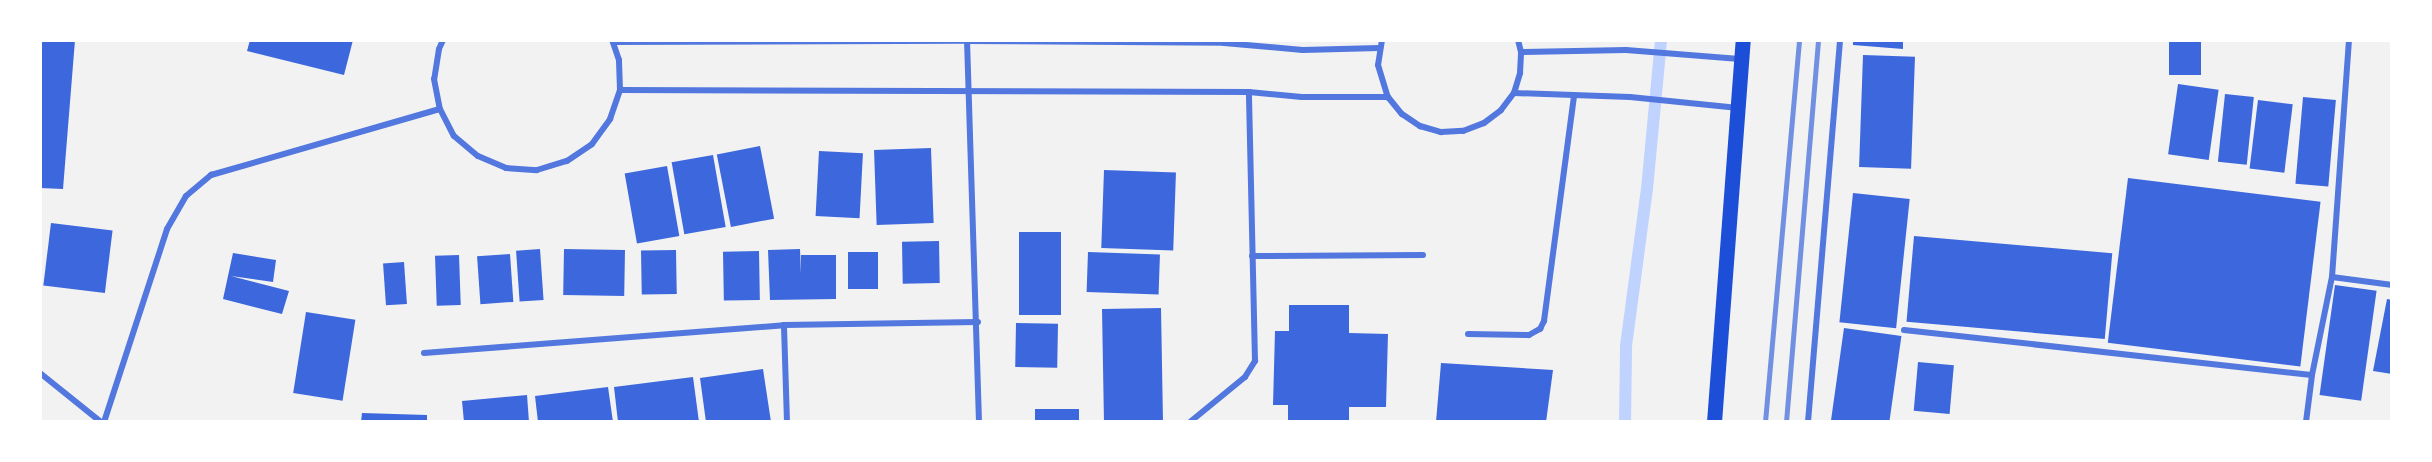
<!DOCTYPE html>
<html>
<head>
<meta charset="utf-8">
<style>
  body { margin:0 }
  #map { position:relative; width:2432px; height:462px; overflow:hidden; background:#f2f2f2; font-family:Jost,sans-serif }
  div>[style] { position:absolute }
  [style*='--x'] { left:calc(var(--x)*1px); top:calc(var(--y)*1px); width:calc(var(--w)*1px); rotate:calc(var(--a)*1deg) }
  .stream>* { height:12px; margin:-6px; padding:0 6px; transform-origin:6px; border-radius:6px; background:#bfd3fe }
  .building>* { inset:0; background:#3d67dc; transform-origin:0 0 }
  .minor>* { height:6px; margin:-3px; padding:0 3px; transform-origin:3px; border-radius:3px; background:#5277de }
  .primary>* { height:15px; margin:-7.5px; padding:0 7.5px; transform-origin:7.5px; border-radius:7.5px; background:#1d4ed8 }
  .rail>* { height:4.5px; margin:-2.25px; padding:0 2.25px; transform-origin:2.25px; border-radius:2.25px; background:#7290e2 }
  span { translate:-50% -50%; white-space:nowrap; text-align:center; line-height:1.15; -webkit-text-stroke:4.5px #fff; paint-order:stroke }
  .frame { position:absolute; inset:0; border:42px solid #fff; pointer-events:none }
</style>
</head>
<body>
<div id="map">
  <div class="stream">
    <i style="--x:1625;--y:422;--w:76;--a:-89.2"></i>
    <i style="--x:1626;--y:346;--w:158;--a:-82.4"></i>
    <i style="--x:1647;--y:189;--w:150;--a:-84.6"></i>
  </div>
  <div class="building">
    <i style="clip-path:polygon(40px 40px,75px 40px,63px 189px,40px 188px)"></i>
    <i style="clip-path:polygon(250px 40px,353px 40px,344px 75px,247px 51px)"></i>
    <i style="clip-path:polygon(1853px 40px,1903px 40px,1903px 49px,1853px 45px)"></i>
    <i style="left:2169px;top:40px;width:32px;height:35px"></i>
    <i style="left:1863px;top:55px;width:52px;height:112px;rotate:2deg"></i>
    <i style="left:2178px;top:84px;width:41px;height:71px;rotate:8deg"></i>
    <i style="left:2225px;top:94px;width:29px;height:68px;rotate:6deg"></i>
    <i style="left:2303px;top:97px;width:33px;height:87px;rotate:5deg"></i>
    <i style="left:2258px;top:100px;width:35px;height:69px;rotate:7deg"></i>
    <i style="left:760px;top:146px;width:74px;height:44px;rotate:79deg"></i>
    <i style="left:931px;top:148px;width:75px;height:57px;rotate:88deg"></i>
    <i style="left:819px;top:151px;width:44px;height:65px;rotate:3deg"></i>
    <i style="left:713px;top:155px;width:73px;height:42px;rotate:80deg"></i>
    <i style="left:667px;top:166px;width:71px;height:43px;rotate:80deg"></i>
    <i style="left:1104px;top:170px;width:72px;height:78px;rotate:2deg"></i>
    <i style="left:2128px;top:178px;width:194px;height:166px;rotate:7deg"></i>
    <i style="left:1853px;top:193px;width:57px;height:130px;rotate:6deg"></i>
    <i style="left:51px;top:223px;width:62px;height:63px;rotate:7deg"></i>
    <i style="left:1019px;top:232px;width:42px;height:83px"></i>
    <i style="left:1914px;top:236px;width:199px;height:86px;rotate:5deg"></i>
    <i style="left:939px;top:241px;width:42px;height:37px;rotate:89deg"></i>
    <i style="left:540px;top:249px;width:51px;height:24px;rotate:86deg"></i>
    <i style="left:564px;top:249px;width:61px;height:46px;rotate:1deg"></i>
    <i style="clip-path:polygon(800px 249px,801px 274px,801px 255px,836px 255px,836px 299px,770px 300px,768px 250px)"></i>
    <i style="left:676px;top:250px;width:44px;height:35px;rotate:89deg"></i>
    <i style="left:759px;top:251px;width:49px;height:36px;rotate:89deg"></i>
    <i style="left:878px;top:252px;width:37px;height:30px;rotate:90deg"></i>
    <i style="left:1088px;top:252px;width:72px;height:40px;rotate:2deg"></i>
    <i style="clip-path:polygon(233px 253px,276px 260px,273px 282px,231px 276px,289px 291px,282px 314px,223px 299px)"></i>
    <i style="left:510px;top:254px;width:48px;height:33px;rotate:86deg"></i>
    <i style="left:459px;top:255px;width:50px;height:24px;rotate:88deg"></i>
    <i style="left:404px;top:262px;width:42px;height:21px;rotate:86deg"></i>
    <i style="left:2335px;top:285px;width:42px;height:111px;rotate:8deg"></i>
    <i style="clip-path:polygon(2387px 299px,2392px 300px,2392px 374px,2373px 371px)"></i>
    <i style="clip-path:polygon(1289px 305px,1349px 305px,1349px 333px,1388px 334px,1386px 407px,1349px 407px,1349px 422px,1288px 422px,1288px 405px,1273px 405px,1275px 331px,1289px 331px)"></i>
    <i style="left:1161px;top:308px;width:113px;height:59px;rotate:89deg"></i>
    <i style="left:306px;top:312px;width:50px;height:82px;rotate:9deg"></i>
    <i style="left:1016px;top:323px;width:42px;height:44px;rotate:1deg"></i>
    <i style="left:1844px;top:328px;width:58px;height:95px;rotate:8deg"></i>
    <i style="left:1918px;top:362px;width:36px;height:49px;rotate:5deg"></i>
    <i style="clip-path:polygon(1441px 363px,1553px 370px,1546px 422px,1436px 422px)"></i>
    <i style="clip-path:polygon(763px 369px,771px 422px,706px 422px,700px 378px)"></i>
    <i style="clip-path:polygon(693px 377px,699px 422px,618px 422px,614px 387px)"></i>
    <i style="clip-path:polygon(608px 387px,613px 422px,538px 422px,535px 396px)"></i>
    <i style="clip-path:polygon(527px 395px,529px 422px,464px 422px,462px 401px)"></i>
    <i style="left:1035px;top:409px;width:44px;height:13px"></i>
    <i style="clip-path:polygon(362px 413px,427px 415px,427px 422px,361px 422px)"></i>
  </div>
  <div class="minor">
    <i style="--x:443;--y:40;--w:10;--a:114"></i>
    <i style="--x:439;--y:49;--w:30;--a:99"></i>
    <i style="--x:434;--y:79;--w:31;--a:79"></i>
    <i style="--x:440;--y:109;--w:30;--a:63"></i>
    <i style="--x:454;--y:136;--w:31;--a:40"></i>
    <i style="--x:478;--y:156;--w:30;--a:23"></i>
    <i style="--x:506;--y:168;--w:31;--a:4"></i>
    <i style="--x:537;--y:170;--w:31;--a:-17"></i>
    <i style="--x:567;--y:161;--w:30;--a:-34"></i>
    <i style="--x:592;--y:144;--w:31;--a:-54"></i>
    <i style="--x:610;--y:119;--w:31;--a:-71"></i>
    <i style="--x:620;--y:90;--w:30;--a:-92"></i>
    <i style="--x:619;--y:60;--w:21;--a:-109"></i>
    <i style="--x:967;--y:40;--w:382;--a:88.2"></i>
    <i style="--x:1382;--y:40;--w:25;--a:99"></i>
    <i style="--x:1378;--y:65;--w:34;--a:73"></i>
    <i style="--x:1388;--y:97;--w:22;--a:51"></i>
    <i style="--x:1402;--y:114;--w:22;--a:34"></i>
    <i style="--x:1420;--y:126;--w:22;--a:16"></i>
    <i style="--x:1441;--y:132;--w:22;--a:-3"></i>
    <i style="--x:1463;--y:131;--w:22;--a:-21"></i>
    <i style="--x:1484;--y:123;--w:21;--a:-37"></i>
    <i style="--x:1501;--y:110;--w:21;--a:-53"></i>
    <i style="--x:1514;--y:93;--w:21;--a:-73"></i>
    <i style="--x:1520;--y:73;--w:21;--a:-87"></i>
    <i style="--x:1521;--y:52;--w:12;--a:-104"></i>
    <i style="--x:613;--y:42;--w:354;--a:-0.2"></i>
    <i style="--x:967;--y:41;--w:257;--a:0.4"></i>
    <i style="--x:1224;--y:43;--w:79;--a:5.1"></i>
    <i style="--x:1303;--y:50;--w:76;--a:-1.5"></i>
    <i style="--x:1521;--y:52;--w:105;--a:-1.1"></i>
    <i style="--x:1626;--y:50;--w:114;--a:4.5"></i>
    <i style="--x:620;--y:90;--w:629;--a:0.18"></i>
    <i style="--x:1249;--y:92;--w:53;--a:5.4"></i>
    <i style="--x:1302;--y:97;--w:86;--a:0"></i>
    <i style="--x:1514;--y:93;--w:116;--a:2"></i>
    <i style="--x:1630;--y:97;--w:109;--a:5.8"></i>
    <i style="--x:1252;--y:256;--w:171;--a:-0.3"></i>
    <i style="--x:2332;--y:277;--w:238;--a:-85.9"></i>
    <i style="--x:1904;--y:330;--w:410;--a:6.3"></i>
    <i style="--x:1468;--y:334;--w:61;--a:0.9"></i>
    <i style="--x:1529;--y:335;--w:13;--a:-29"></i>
    <i style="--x:1540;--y:329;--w:9;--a:-63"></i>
    <i style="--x:1544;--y:321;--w:227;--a:-82.4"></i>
    <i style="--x:424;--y:353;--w:361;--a:-4.4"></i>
    <i style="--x:40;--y:373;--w:78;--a:38.8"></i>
    <i style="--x:104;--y:422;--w:203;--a:-71.9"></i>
    <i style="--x:167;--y:229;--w:38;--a:-60"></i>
    <i style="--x:186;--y:196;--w:33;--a:-40"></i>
    <i style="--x:211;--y:175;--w:238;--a:-16.1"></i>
    <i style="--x:787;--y:422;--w:97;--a:-91.8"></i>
    <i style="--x:784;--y:325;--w:194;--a:-0.9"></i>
    <i style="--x:1190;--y:422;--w:71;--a:-39.3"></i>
    <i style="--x:1245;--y:377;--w:19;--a:-58"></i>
    <i style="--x:1255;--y:361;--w:269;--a:-91.3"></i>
    <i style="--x:1808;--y:422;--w:383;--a:-85.2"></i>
    <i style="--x:2306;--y:422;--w:47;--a:-82.7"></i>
    <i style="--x:2312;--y:375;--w:100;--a:-78.5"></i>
    <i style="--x:2332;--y:277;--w:61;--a:7.6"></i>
  </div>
  <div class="primary">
    <i style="--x:1714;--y:422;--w:383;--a:-85.7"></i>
  </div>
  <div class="rail">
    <i style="--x:1765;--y:422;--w:384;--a:-84.9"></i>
    <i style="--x:1786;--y:422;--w:383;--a:-85.2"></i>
  </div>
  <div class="frame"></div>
</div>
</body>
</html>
